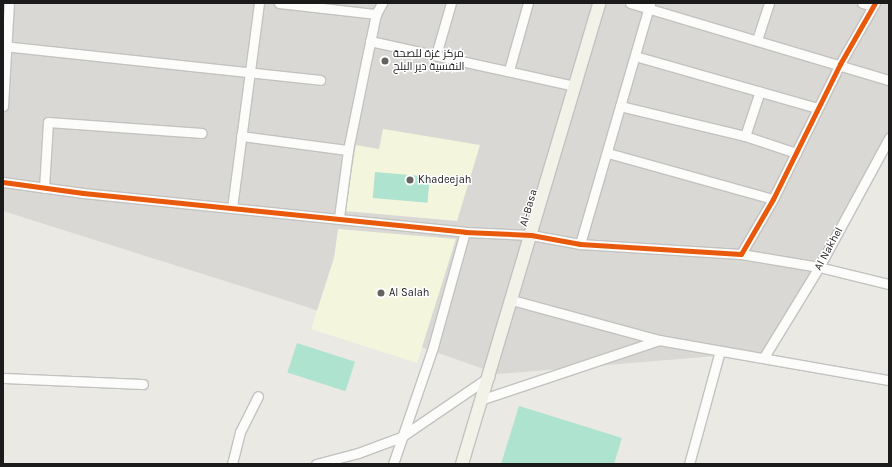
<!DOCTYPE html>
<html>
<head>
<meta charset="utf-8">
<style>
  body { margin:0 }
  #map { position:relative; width:892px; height:467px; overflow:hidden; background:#eae9e4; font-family:Karla,Cairo,sans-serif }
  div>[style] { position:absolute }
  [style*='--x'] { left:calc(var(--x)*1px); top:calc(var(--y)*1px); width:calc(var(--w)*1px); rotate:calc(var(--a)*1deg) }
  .residential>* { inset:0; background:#d9d8d5 }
  .education>* { inset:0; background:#f4f5dd }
  .pitch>* { inset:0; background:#aee3cf; transform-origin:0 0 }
  .roads { filter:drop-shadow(1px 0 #c2c2c0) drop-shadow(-1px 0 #c2c2c0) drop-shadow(0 1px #c2c2c0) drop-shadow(0 -1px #c2c2c0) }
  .street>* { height:9px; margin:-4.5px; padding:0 4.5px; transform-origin:4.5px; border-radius:4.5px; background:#fcfcfb }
  .secondary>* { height:12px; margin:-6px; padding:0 6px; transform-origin:6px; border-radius:6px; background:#f2f2e8 }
  .cycleway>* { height:5px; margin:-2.5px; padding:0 2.5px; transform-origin:2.5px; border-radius:2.5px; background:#e8590c }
  .dots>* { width:11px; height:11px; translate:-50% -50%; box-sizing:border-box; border:2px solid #fff; border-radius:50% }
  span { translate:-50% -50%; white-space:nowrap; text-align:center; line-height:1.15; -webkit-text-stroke:3px #fff; paint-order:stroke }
  .poi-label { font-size:11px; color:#1b1b1b }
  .left { translate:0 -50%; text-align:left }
  .street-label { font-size:11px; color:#1b1b1b }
  .frame { position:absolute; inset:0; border:4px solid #1b1b1b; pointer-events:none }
</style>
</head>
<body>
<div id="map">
  <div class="residential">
    <i style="clip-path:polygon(3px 3px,889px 3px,889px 151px,764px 352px,498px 374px,304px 306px,3px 211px)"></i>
  </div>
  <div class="education">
    <i style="clip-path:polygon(383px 129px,480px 145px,457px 221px,345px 211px,356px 145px,379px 149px)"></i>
    <i style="clip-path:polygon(338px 229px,456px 239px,417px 363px,311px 329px,334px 258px)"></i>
  </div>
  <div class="pitch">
    <i style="left:375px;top:172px;width:55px;height:26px;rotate:5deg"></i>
    <i style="left:297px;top:343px;width:61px;height:31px;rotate:18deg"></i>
    <i style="clip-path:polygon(519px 406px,622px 438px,614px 464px,501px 464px)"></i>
  </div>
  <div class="roads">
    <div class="street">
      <i style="--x:279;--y:3;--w:98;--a:6.5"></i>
      <i style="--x:630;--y:3;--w:270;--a:16.6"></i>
      <i style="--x:862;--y:3;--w:11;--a:15"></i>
      <i style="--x:757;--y:40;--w:39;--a:-72"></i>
      <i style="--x:370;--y:41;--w:210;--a:12.4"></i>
      <i style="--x:3;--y:46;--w:319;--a:6.1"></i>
      <i style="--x:436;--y:55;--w:54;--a:-73.9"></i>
      <i style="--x:635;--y:56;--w:190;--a:15.9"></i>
      <i style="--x:509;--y:70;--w:70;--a:-74.2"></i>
      <i style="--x:3;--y:106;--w:103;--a:-86.7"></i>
      <i style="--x:620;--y:106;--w:129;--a:13.5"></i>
      <i style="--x:745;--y:136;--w:54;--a:18.4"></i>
      <i style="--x:241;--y:136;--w:108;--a:7.5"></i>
      <i style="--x:745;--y:136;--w:47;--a:-71.6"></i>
      <i style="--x:608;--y:153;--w:171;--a:15.6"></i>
      <i style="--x:3;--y:182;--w:81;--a:7.8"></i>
      <i style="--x:83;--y:193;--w:384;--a:5.8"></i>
      <i style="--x:465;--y:232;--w:66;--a:2.6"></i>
      <i style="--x:531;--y:235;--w:50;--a:10.4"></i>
      <i style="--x:580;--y:244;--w:161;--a:3.6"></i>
      <i style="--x:741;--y:254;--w:64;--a:-59.8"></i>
      <i style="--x:773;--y:199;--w:151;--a:-63.6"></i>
      <i style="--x:840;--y:64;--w:70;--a:-60.2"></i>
      <i style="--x:44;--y:188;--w:66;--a:-86.5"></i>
      <i style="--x:48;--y:122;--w:154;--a:4.1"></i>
      <i style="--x:232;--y:208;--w:207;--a:-82.5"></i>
      <i style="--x:339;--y:217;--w:68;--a:-82.3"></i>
      <i style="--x:348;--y:150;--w:95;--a:-78.5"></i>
      <i style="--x:367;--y:57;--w:44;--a:-78.2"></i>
      <i style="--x:376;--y:14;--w:13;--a:-61"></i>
      <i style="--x:580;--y:244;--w:251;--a:-73.8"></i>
      <i style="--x:741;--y:254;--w:79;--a:9.5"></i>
      <i style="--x:819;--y:267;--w:72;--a:13.7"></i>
      <i style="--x:512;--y:300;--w:152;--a:15.2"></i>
      <i style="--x:659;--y:340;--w:233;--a:9.9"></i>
      <i style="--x:764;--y:357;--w:105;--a:-58.6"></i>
      <i style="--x:819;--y:267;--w:147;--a:-61.5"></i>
      <i style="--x:3;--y:378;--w:140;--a:2.5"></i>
      <i style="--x:483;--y:399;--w:186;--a:-18.5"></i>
      <i style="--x:232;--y:464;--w:33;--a:-76"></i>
      <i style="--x:240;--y:432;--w:40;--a:-63.4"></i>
      <i style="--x:316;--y:464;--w:43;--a:-14.7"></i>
      <i style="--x:358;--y:453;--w:46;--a:-20.4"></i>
      <i style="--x:401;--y:437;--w:107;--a:-34.3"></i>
      <i style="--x:393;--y:464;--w:124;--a:-71.1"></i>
      <i style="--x:433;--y:347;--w:119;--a:-74.5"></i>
      <i style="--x:689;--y:464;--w:117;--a:-74.7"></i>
    </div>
    <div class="secondary">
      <i style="--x:462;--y:464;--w:481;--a:-73.4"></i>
    </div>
  </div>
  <div class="cycleway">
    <i style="--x:3;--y:182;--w:81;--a:7.8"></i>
    <i style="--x:83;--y:193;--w:384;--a:5.8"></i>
    <i style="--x:465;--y:232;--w:66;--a:2.6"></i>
    <i style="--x:531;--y:235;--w:50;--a:10.4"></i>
    <i style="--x:580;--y:244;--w:161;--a:3.6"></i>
    <i style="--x:741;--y:254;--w:64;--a:-59.8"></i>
    <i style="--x:773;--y:199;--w:151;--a:-63.6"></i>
    <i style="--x:840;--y:64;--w:70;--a:-60.2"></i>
  </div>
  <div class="dots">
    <i style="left:385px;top:61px;background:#636361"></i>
    <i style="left:410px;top:180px;background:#636361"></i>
    <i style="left:381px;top:293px;background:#636361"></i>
  </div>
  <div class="poi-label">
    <span class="left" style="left:393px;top:61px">مركز غزة للصحة<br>النفسية دير البلح</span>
    <span class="left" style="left:418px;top:180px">Khadeejah</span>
    <span class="left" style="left:389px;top:293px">Al Salah</span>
  </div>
  <div class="street-label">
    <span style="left:529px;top:208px;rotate:-74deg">Al-Basa</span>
    <span style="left:829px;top:249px;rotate:-61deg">Al Nakhel</span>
  </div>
  <div class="frame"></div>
</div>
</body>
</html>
